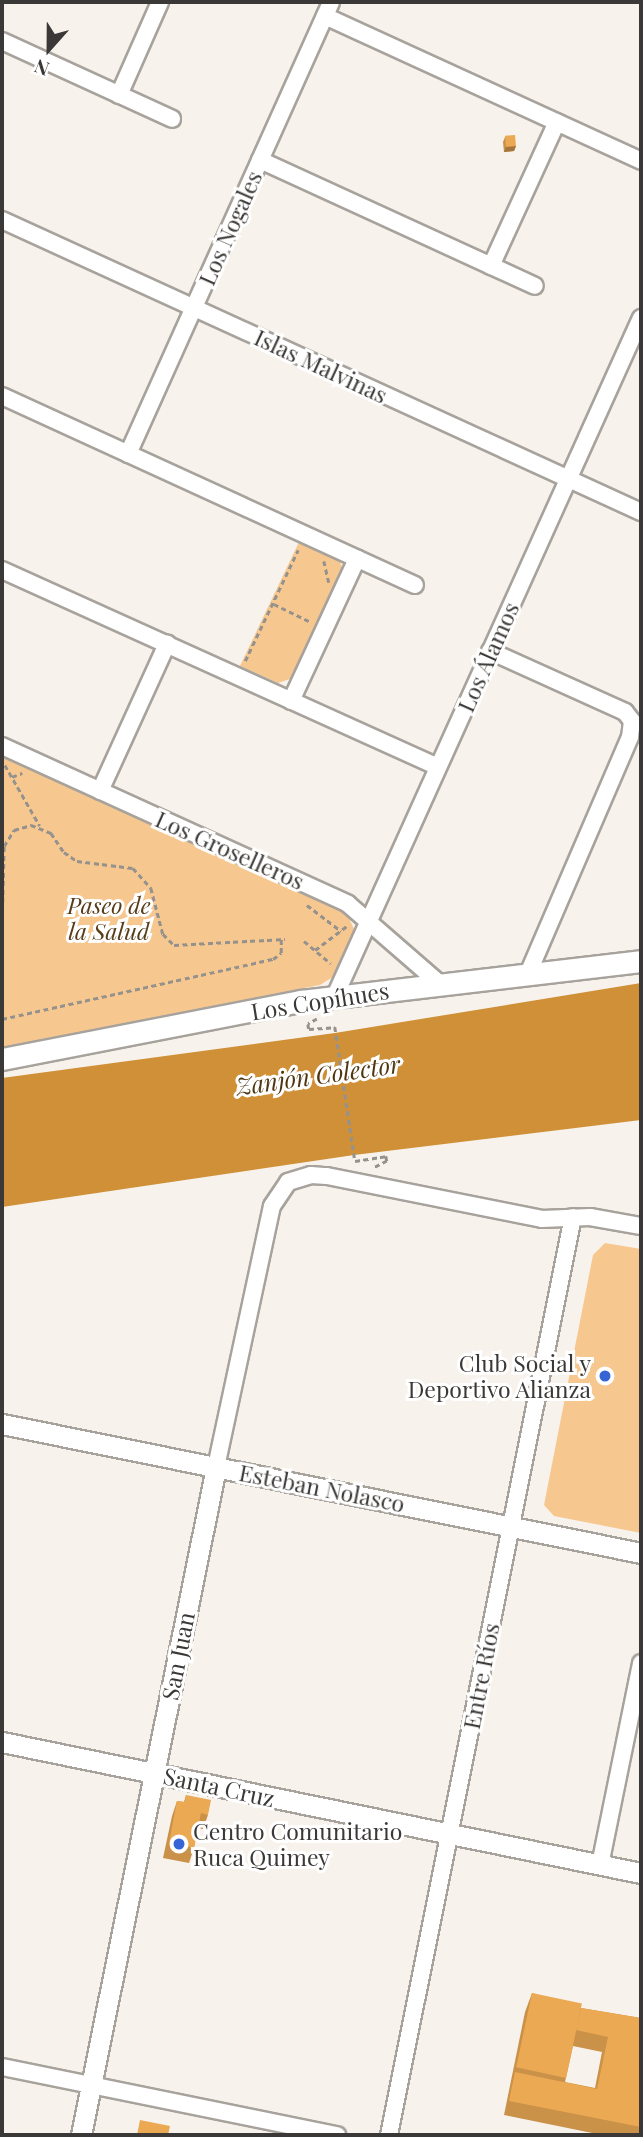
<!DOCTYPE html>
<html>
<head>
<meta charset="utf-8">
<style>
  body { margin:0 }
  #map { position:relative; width:643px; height:2137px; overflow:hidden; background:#f8f2ec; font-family:"Playfair Display",serif }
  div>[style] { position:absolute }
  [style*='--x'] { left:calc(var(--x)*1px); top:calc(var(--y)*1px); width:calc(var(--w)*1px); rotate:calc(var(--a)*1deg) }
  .green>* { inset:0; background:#f6c78f }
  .water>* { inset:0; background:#cf9037 }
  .path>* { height:2.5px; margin-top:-1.25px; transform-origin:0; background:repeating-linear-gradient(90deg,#95918d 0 5px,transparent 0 8.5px) }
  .roads { filter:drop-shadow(2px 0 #a7a29c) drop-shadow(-2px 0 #a7a29c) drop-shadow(0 2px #a7a29c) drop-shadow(0 -2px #a7a29c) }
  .minor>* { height:16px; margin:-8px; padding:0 8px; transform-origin:8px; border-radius:8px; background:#fff }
  .tertiary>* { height:19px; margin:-9.5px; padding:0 9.5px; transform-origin:9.5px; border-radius:9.5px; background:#fff }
  .secondary>* { height:21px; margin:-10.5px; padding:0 10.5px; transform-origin:10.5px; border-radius:10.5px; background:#fff }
  .wall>* { inset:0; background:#ca9148 }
  .shaded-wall>* { inset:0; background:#a4763b }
  .building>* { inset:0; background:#eba954; transform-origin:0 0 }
  .dots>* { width:19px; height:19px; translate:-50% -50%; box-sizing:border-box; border:4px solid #fff; border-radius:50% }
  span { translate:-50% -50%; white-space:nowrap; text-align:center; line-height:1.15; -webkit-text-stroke:6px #fff; paint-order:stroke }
  .street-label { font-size:23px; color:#3b3937 }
  .park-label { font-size:23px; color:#573c18; font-style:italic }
  .poi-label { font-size:23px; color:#3b3937 }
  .right { translate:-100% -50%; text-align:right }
  .left { translate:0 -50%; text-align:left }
  .water-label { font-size:24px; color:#4f3510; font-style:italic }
  .frame { position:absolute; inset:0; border:4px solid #3b3937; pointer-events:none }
  .north { position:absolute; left:14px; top:14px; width:70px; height:70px; -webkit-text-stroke:5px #fff; paint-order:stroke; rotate:201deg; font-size:19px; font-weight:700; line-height:28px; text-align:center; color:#3b3937 }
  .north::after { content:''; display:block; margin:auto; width:24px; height:32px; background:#3b3937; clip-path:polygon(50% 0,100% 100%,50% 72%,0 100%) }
</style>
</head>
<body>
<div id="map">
  <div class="green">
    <i style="clip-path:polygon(300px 540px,339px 559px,343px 570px,293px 678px,278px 683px,240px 666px)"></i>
    <i style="clip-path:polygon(10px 758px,346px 912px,355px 931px,336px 975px,320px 985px,2px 1047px,2px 759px)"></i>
    <i style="clip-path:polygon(605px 1243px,641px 1249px,641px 1533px,554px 1516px,544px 1505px,593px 1255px)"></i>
  </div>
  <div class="water">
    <i style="clip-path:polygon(641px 983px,641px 1120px,354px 1155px,2px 1207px,2px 1078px,335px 1033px)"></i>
  </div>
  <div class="path">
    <i style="--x:324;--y:561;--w:22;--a:77"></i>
    <i style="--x:274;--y:604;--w:39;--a:26"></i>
    <i style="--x:245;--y:661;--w:123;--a:-64.5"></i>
    <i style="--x:5;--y:765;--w:70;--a:60.2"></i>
    <i style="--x:12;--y:777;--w:11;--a:-22"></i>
    <i style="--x:307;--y:905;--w:43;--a:37.4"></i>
    <i style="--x:2;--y:920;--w:74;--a:-88.5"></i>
    <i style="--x:4;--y:846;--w:19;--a:-58"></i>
    <i style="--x:14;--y:830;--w:18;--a:-16"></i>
    <i style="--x:31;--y:825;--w:22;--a:22"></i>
    <i style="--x:51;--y:833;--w:23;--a:56"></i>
    <i style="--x:64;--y:852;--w:16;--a:35"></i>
    <i style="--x:77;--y:861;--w:56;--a:7.1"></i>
    <i style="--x:133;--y:868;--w:27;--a:48"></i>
    <i style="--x:151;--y:888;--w:48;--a:75.4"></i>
    <i style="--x:163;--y:934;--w:16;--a:45"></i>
    <i style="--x:174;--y:945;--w:111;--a:-3.1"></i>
    <i style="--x:304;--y:941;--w:35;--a:40"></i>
    <i style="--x:315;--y:950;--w:41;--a:-37.1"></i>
    <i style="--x:2;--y:1019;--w:278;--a:-12.5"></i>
    <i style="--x:273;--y:959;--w:10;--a:-37"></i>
    <i style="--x:281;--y:953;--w:14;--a:-90"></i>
    <i style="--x:317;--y:1019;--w:10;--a:151"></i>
    <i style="--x:308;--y:1024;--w:5;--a:79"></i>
    <i style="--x:309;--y:1029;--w:26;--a:-4"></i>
    <i style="--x:335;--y:1027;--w:135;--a:81.5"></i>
    <i style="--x:355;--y:1161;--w:31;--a:-9"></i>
    <i style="--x:386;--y:1156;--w:5;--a:79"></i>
    <i style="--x:387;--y:1161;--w:16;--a:153"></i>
  </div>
  <div class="roads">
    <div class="minor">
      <i style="--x:325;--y:16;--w:348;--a:24.6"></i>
      <i style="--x:2;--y:41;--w:187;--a:24.6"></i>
      <i style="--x:119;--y:95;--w:102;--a:-66.2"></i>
      <i style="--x:260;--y:160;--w:302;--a:24.6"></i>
      <i style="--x:2;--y:220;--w:703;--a:24.56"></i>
      <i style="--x:491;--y:266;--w:158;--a:-65.4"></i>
      <i style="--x:2;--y:396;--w:454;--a:24.6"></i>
      <i style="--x:128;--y:454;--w:495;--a:-65.8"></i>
      <i style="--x:2;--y:570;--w:478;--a:24.3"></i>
      <i style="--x:490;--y:651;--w:148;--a:24.3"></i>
      <i style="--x:625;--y:712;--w:11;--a:52"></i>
      <i style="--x:632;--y:721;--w:16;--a:97"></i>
      <i style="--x:630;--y:737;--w:258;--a:113.3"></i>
      <i style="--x:291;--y:701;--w:157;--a:-65.1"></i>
      <i style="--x:2;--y:746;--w:380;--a:24.5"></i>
      <i style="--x:348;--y:904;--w:122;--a:41"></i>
      <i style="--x:100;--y:791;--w:162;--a:-65.5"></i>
      <i style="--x:335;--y:996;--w:744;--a:-65.71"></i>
      <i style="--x:216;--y:1467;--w:267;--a:-77.9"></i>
      <i style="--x:272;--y:1206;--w:29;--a:-56"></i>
      <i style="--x:288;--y:1182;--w:24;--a:-17"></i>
      <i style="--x:311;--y:1175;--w:16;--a:4"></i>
      <i style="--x:327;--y:1176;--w:219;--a:11.3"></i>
      <i style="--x:542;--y:1219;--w:48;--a:-2.4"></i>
      <i style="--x:590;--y:1217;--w:52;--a:10"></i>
      <i style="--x:600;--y:1865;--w:206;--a:-78.5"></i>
      <i style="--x:2;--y:2067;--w:342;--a:11.5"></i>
      <i style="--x:389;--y:2135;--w:936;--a:-78.67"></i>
    </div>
    <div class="tertiary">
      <i style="--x:2;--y:1424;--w:652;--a:11.41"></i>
      <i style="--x:2;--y:1742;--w:652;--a:11.59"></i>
      <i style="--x:81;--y:2135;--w:682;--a:-78.57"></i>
    </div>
    <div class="secondary">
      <i style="--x:2;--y:1059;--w:305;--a:-11"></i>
      <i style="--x:301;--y:1001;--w:342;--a:-6.7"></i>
    </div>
  </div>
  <div class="wall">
    <i style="clip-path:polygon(505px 137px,516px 146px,514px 151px,504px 152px,503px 142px)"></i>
    <i style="clip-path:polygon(186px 1795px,208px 1815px,203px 1829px,198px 1828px,194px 1848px,189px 1863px,163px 1858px,172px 1816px,177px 1801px,184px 1802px)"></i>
    <i style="clip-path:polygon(evenodd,532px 1993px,581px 2008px,641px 2018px,641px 2135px,602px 2135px,504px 2115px,525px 2012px,532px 1993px,573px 2046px,602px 2052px,595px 2088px,565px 2082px,573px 2046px)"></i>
  </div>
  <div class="shaded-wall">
    <i style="clip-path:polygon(516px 146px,514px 151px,504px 152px,506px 147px)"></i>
  </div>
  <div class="building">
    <i style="left:515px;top:135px;width:11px;height:10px;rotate:85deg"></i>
    <i style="clip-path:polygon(186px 1795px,211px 1800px,208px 1815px,201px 1813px,194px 1848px,169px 1843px,177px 1801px,185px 1802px)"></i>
    <i style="left:532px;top:1993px;width:51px;height:76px;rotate:12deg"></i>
    <i style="clip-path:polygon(581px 2008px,641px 2018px,641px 2127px,509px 2101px,515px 2072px,597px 2089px,608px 2037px,576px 2030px)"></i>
    <i style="clip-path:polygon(140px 2120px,170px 2126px,168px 2135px,137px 2135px)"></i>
    <i style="clip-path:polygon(205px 2133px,218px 2135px,205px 2135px)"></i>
  </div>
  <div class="dots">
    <i style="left:605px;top:1376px;background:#3765d5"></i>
    <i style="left:179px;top:1844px;background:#3765d5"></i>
  </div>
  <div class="street-label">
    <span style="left:230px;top:228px;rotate:-66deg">Los Nogales</span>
    <span style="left:321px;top:366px;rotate:25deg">Islas Malvinas</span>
    <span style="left:488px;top:657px;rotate:-66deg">Los Álamos</span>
    <span style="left:230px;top:850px;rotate:24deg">Los Groselleros</span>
    <span style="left:320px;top:1001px;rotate:-9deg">Los Copíhues</span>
    <span style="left:322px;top:1488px;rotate:11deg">Esteban Nolasco</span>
    <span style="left:178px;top:1656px;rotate:-79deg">San Juan</span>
    <span style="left:481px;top:1676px;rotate:-79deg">Entre Ríos</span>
    <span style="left:219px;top:1787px;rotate:12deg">Santa Cruz</span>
  </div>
  <div class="park-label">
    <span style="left:109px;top:918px">Paseo de<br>la Salud</span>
  </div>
  <div class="poi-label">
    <span class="right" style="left:591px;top:1376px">Club Social y<br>Deportivo Alianza</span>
    <span class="left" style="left:193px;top:1844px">Centro Comunitario<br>Ruca Quimey</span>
  </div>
  <div class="water-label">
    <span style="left:318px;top:1075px;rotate:-8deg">Zanjón Colector</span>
  </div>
  <div class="frame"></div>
  <div class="north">N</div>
</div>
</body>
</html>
